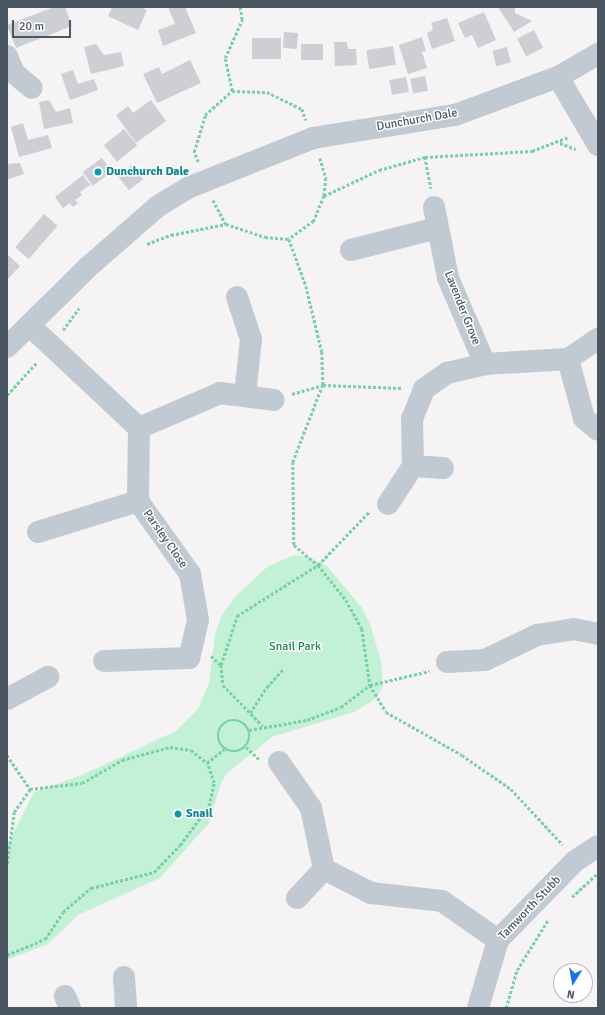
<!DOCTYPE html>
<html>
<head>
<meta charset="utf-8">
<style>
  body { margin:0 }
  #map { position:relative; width:605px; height:1015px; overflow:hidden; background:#f5f3f3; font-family:Signika,sans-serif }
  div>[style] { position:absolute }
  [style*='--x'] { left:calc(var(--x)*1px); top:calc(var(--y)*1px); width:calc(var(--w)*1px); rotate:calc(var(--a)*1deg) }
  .green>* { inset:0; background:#c3f1d5 }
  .building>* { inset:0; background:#cdcfd5; transform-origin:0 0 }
  .path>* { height:2.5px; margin-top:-1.25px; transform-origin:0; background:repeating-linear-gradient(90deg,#7ad0a6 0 3px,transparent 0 5px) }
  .path>.ring { margin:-1.25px; padding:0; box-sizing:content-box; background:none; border:2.5px solid #7ad0a6; border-radius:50% }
  .minor>* { height:22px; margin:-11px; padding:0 11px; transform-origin:11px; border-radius:11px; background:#c1cad2 }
  .dots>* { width:11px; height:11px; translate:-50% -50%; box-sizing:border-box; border:2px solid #fff; border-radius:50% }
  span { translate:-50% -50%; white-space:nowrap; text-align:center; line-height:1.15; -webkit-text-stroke:3px #fff; paint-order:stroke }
  .street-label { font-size:12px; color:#4a5661 }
  .culture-label { font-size:12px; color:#0d838f; font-weight:700 }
  .left { translate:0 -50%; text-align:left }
  .park-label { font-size:12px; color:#17864f }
  .frame { position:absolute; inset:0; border:8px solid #4a5661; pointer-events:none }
  .north { position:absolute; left:553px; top:963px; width:40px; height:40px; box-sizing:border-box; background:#fff; border:1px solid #b7bbc0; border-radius:50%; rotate:191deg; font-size:11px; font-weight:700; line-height:16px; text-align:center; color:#4a5661 }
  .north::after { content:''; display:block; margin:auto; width:14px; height:18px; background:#1a73e8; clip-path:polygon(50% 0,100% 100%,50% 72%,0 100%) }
  .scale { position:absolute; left:12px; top:20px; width:59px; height:18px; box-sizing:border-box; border:2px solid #4a5661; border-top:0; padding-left:5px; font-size:12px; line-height:14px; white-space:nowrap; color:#4a5661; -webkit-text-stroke:3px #fff; paint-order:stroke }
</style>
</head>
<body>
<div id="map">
  <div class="green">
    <div style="clip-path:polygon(294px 555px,309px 557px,327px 566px,362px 608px,370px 624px,381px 661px,383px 687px,375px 699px,354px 712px,272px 737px,227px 773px,221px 783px,209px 823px,160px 878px,78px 915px,48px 944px,7px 960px,7px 846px,34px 792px,82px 775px,176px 731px,198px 709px,209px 683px,215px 634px,222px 615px,235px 597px,267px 567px)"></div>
  </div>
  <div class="building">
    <div style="clip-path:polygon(54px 7px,65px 7px,72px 26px,16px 48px,7px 25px)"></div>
    <div style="clip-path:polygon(112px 7px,140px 7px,147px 10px,138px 30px,108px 16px)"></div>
    <div style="clip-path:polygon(168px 7px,185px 7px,196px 33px,163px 46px,158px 30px,175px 24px)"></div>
    <div style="clip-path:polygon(498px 7px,515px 7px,515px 13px,532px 21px,514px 32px)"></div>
    <div style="clip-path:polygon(484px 12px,496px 40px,478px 48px,472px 35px,465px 38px,458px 23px)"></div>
    <div style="clip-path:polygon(447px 18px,455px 41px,432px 49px,427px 33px,433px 30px,431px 23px)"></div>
    <div style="left:534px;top:30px;width:20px;height:19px;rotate:63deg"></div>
    <div style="left:284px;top:32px;width:14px;height:16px;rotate:4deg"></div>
    <div style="clip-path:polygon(422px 37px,426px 51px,422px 52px,427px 68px,408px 74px,399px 45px)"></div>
    <div style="left:252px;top:38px;width:29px;height:21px"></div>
    <div style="clip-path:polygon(334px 42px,347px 42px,348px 49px,356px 49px,357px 65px,335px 66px)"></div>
    <div style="clip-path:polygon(96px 44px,104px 55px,121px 52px,124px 66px,91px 74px,84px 47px)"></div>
    <div style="left:323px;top:44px;width:16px;height:22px;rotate:90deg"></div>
    <div style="left:393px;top:46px;width:19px;height:27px;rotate:81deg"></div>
    <div style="left:507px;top:47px;width:16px;height:15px;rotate:76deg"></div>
    <div style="clip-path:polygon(190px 60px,201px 83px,157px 103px,143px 74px,159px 67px,162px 74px)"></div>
    <div style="clip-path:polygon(73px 70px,78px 84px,94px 79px,98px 90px,70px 100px,61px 74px)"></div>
    <div style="left:425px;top:76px;width:15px;height:15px;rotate:79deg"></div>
    <div style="left:406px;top:77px;width:15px;height:17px;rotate:79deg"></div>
    <div style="clip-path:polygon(49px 100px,56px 112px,70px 108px,73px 123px,44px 129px,39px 102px)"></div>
    <div style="clip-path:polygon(151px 100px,166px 121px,136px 143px,116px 115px,128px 106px,133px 113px)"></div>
    <div style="clip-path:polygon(23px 123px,28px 140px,48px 135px,52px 148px,19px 157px,11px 127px)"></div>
    <div style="left:124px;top:129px;width:21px;height:26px;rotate:51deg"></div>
    <div style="left:102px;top:158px;width:17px;height:24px;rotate:54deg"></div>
    <div style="clip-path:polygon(20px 163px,24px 174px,7px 180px,7px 164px)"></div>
    <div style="left:132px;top:165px;width:18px;height:18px;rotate:52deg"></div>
    <div style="clip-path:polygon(83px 175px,90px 185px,80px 192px,82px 195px,75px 200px,78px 203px,73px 207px,70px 203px,63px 208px,55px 197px)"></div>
    <div style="left:44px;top:214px;width:18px;height:44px;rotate:41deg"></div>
    <div style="clip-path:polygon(8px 255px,20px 266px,7px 280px,7px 257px)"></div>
  </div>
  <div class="path">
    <div style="--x:232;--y:91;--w:35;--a:2"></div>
    <div style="--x:267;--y:92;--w:39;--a:26"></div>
    <div style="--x:302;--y:109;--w:12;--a:70"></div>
    <div style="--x:560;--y:143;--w:17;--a:21"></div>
    <div style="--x:425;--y:157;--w:32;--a:79"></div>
    <div style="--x:320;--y:158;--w:21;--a:73"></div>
    <div style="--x:326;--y:178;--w:18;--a:96"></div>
    <div style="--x:324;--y:196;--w:27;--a:112"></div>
    <div style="--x:314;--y:221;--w:31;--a:144"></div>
    <div style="--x:289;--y:239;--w:50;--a:70.1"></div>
    <div style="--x:306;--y:286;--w:68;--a:76.4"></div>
    <div style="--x:322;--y:352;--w:33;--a:88"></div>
    <div style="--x:323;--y:385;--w:83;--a:111.3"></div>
    <div style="--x:293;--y:462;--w:83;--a:89.3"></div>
    <div style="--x:294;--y:545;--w:31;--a:40"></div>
    <div style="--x:318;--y:565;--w:45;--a:51.3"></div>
    <div style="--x:346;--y:600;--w:33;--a:61"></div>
    <div style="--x:362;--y:629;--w:57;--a:81.9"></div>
    <div style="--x:370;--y:685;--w:31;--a:59"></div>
    <div style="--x:386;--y:712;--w:87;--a:29.5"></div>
    <div style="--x:462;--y:755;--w:60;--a:34.8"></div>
    <div style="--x:511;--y:789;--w:76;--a:47.1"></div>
    <div style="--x:198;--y:162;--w:11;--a:-112"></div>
    <div style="--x:194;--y:152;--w:39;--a:-73"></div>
    <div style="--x:205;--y:115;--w:36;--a:-42"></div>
    <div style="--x:232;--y:91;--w:34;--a:-102"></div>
    <div style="--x:225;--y:58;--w:42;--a:-65.9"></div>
    <div style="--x:242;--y:20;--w:13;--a:-99"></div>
    <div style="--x:324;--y:196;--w:61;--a:-25.3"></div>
    <div style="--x:379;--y:170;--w:48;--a:-15.8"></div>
    <div style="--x:425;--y:157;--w:107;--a:-3.2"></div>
    <div style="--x:532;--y:151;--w:40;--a:-21"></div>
    <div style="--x:213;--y:200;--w:27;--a:62"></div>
    <div style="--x:226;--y:224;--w:41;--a:18.4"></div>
    <div style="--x:265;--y:237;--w:24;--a:5"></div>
    <div style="--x:147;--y:244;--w:26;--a:-21"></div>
    <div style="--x:171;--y:235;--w:56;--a:-11.3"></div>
    <div style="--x:63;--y:330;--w:27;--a:-54"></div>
    <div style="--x:292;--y:394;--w:32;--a:-16"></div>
    <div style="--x:323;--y:385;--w:79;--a:2.2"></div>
    <div style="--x:7;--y:395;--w:45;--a:-47.7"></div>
    <div style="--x:211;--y:656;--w:13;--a:42"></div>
    <div style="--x:221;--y:665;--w:52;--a:-71.9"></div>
    <div style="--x:237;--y:616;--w:96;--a:-32.2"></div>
    <div style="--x:318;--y:565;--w:75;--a:-46.1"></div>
    <div style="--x:221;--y:665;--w:20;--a:84"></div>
    <div style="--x:223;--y:685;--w:57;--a:45.7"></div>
    <div style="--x:250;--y:713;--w:31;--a:-57"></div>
    <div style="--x:267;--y:687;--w:24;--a:-48"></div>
    <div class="ring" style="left:218px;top:720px;width:29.5px;height:29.5px"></div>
    <div style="--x:249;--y:730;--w:59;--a:-9.8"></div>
    <div style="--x:307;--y:720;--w:36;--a:-21"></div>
    <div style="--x:341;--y:707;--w:36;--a:-37"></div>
    <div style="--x:370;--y:685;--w:61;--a:-13.3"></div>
    <div style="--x:246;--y:747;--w:18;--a:43"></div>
    <div style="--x:7;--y:755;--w:41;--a:55.9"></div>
    <div style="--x:7;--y:864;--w:52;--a:-82.3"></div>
    <div style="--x:14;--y:812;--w:28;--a:-55"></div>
    <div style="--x:30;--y:789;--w:52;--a:-6.6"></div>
    <div style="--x:82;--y:783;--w:46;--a:-29.9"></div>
    <div style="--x:122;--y:760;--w:50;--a:-15.2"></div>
    <div style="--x:170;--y:747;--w:21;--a:8"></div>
    <div style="--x:191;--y:750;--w:21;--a:39"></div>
    <div style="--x:207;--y:763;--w:22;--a:-39"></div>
    <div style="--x:572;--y:897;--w:35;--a:-43"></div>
    <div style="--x:7;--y:955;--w:41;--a:-22.8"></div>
    <div style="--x:45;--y:939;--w:32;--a:-56"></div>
    <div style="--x:63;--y:912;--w:37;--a:-41"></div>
    <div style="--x:91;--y:888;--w:65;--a:-14.3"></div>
    <div style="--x:154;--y:872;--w:37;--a:-46"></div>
    <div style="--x:180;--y:845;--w:49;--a:-53.4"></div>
    <div style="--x:209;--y:806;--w:24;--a:-78"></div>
    <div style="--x:214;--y:783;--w:21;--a:-109"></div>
    <div style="--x:506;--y:1008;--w:40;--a:-74"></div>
    <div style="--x:517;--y:970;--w:59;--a:-58.2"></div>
  </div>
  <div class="minor">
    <div style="--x:7;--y:56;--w:18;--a:68"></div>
    <div style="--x:14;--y:73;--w:23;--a:40"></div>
    <div style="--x:558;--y:77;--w:79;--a:59.5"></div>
    <div style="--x:434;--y:207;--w:72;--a:78.8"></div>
    <div style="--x:448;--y:278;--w:94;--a:66.7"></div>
    <div style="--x:351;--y:250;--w:89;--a:-14.3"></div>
    <div style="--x:237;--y:297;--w:44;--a:71.6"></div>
    <div style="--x:251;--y:339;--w:56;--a:96.1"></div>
    <div style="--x:29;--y:325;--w:151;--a:43.1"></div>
    <div style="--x:139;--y:428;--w:73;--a:90.8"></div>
    <div style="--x:138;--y:501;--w:90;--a:54.5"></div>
    <div style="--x:190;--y:574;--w:47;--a:80.1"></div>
    <div style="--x:198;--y:620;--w:39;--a:103"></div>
    <div style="--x:189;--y:658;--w:85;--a:178"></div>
    <div style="--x:7;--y:347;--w:112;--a:-44.6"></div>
    <div style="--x:87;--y:268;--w:94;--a:-41.1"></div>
    <div style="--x:158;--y:206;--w:37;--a:-31"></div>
    <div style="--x:190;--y:187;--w:132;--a:-21.7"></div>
    <div style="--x:313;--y:138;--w:144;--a:-9.2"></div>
    <div style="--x:455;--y:115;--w:110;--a:-20.3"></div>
    <div style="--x:558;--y:77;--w:46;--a:-29.9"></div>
    <div style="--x:568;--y:359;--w:61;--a:74.8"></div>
    <div style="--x:584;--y:418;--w:18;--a:41"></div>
    <div style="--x:139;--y:428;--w:88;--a:-23.4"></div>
    <div style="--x:220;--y:393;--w:54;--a:7.4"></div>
    <div style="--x:413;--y:466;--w:30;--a:4"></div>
    <div style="--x:388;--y:504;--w:45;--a:-56.7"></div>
    <div style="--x:413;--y:466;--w:47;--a:-91.2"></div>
    <div style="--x:412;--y:419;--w:32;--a:-68"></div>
    <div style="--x:424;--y:389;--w:28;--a:-35"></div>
    <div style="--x:447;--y:373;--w:39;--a:-13"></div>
    <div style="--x:485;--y:364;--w:83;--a:-3.4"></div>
    <div style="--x:568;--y:359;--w:36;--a:-34"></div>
    <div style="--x:38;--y:532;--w:105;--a:-17.2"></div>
    <div style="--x:447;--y:662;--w:38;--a:-3"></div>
    <div style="--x:485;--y:660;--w:58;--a:-25.7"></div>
    <div style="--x:537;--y:635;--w:36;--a:-9"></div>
    <div style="--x:573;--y:629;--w:25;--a:11"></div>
    <div style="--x:7;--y:699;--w:47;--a:-28.2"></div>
    <div style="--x:279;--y:762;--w:56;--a:55.2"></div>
    <div style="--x:311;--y:808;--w:62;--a:78"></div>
    <div style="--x:324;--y:869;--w:53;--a:27.1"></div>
    <div style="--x:371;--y:893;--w:71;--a:6.4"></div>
    <div style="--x:442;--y:901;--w:68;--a:34.9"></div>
    <div style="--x:297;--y:898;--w:40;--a:-47"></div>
    <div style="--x:124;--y:977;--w:31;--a:86"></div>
    <div style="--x:65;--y:996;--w:13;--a:67"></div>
    <div style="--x:478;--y:1008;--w:71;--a:-73.6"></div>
    <div style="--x:498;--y:940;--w:110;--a:-45.7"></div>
    <div style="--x:575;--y:861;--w:27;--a:-33"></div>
  </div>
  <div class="dots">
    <div style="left:98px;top:172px;background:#0f9aa8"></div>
    <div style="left:178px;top:814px;background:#0f9aa8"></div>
  </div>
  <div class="street-label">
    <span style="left:417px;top:120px;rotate:-10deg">Dunchurch Dale</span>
    <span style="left:462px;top:308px;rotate:68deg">Lavender Grove</span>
    <span style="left:165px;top:539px;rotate:55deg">Parsley Close</span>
    <span style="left:530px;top:908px;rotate:-46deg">Tamworth Stubb</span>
  </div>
  <div class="culture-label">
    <span class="left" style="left:106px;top:172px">Dunchurch Dale</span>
    <span class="left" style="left:186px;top:814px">Snail</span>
  </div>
  <div class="park-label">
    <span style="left:295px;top:647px">Snail Park</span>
  </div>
  <div class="frame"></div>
  <div class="north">N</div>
  <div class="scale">20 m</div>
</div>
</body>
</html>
